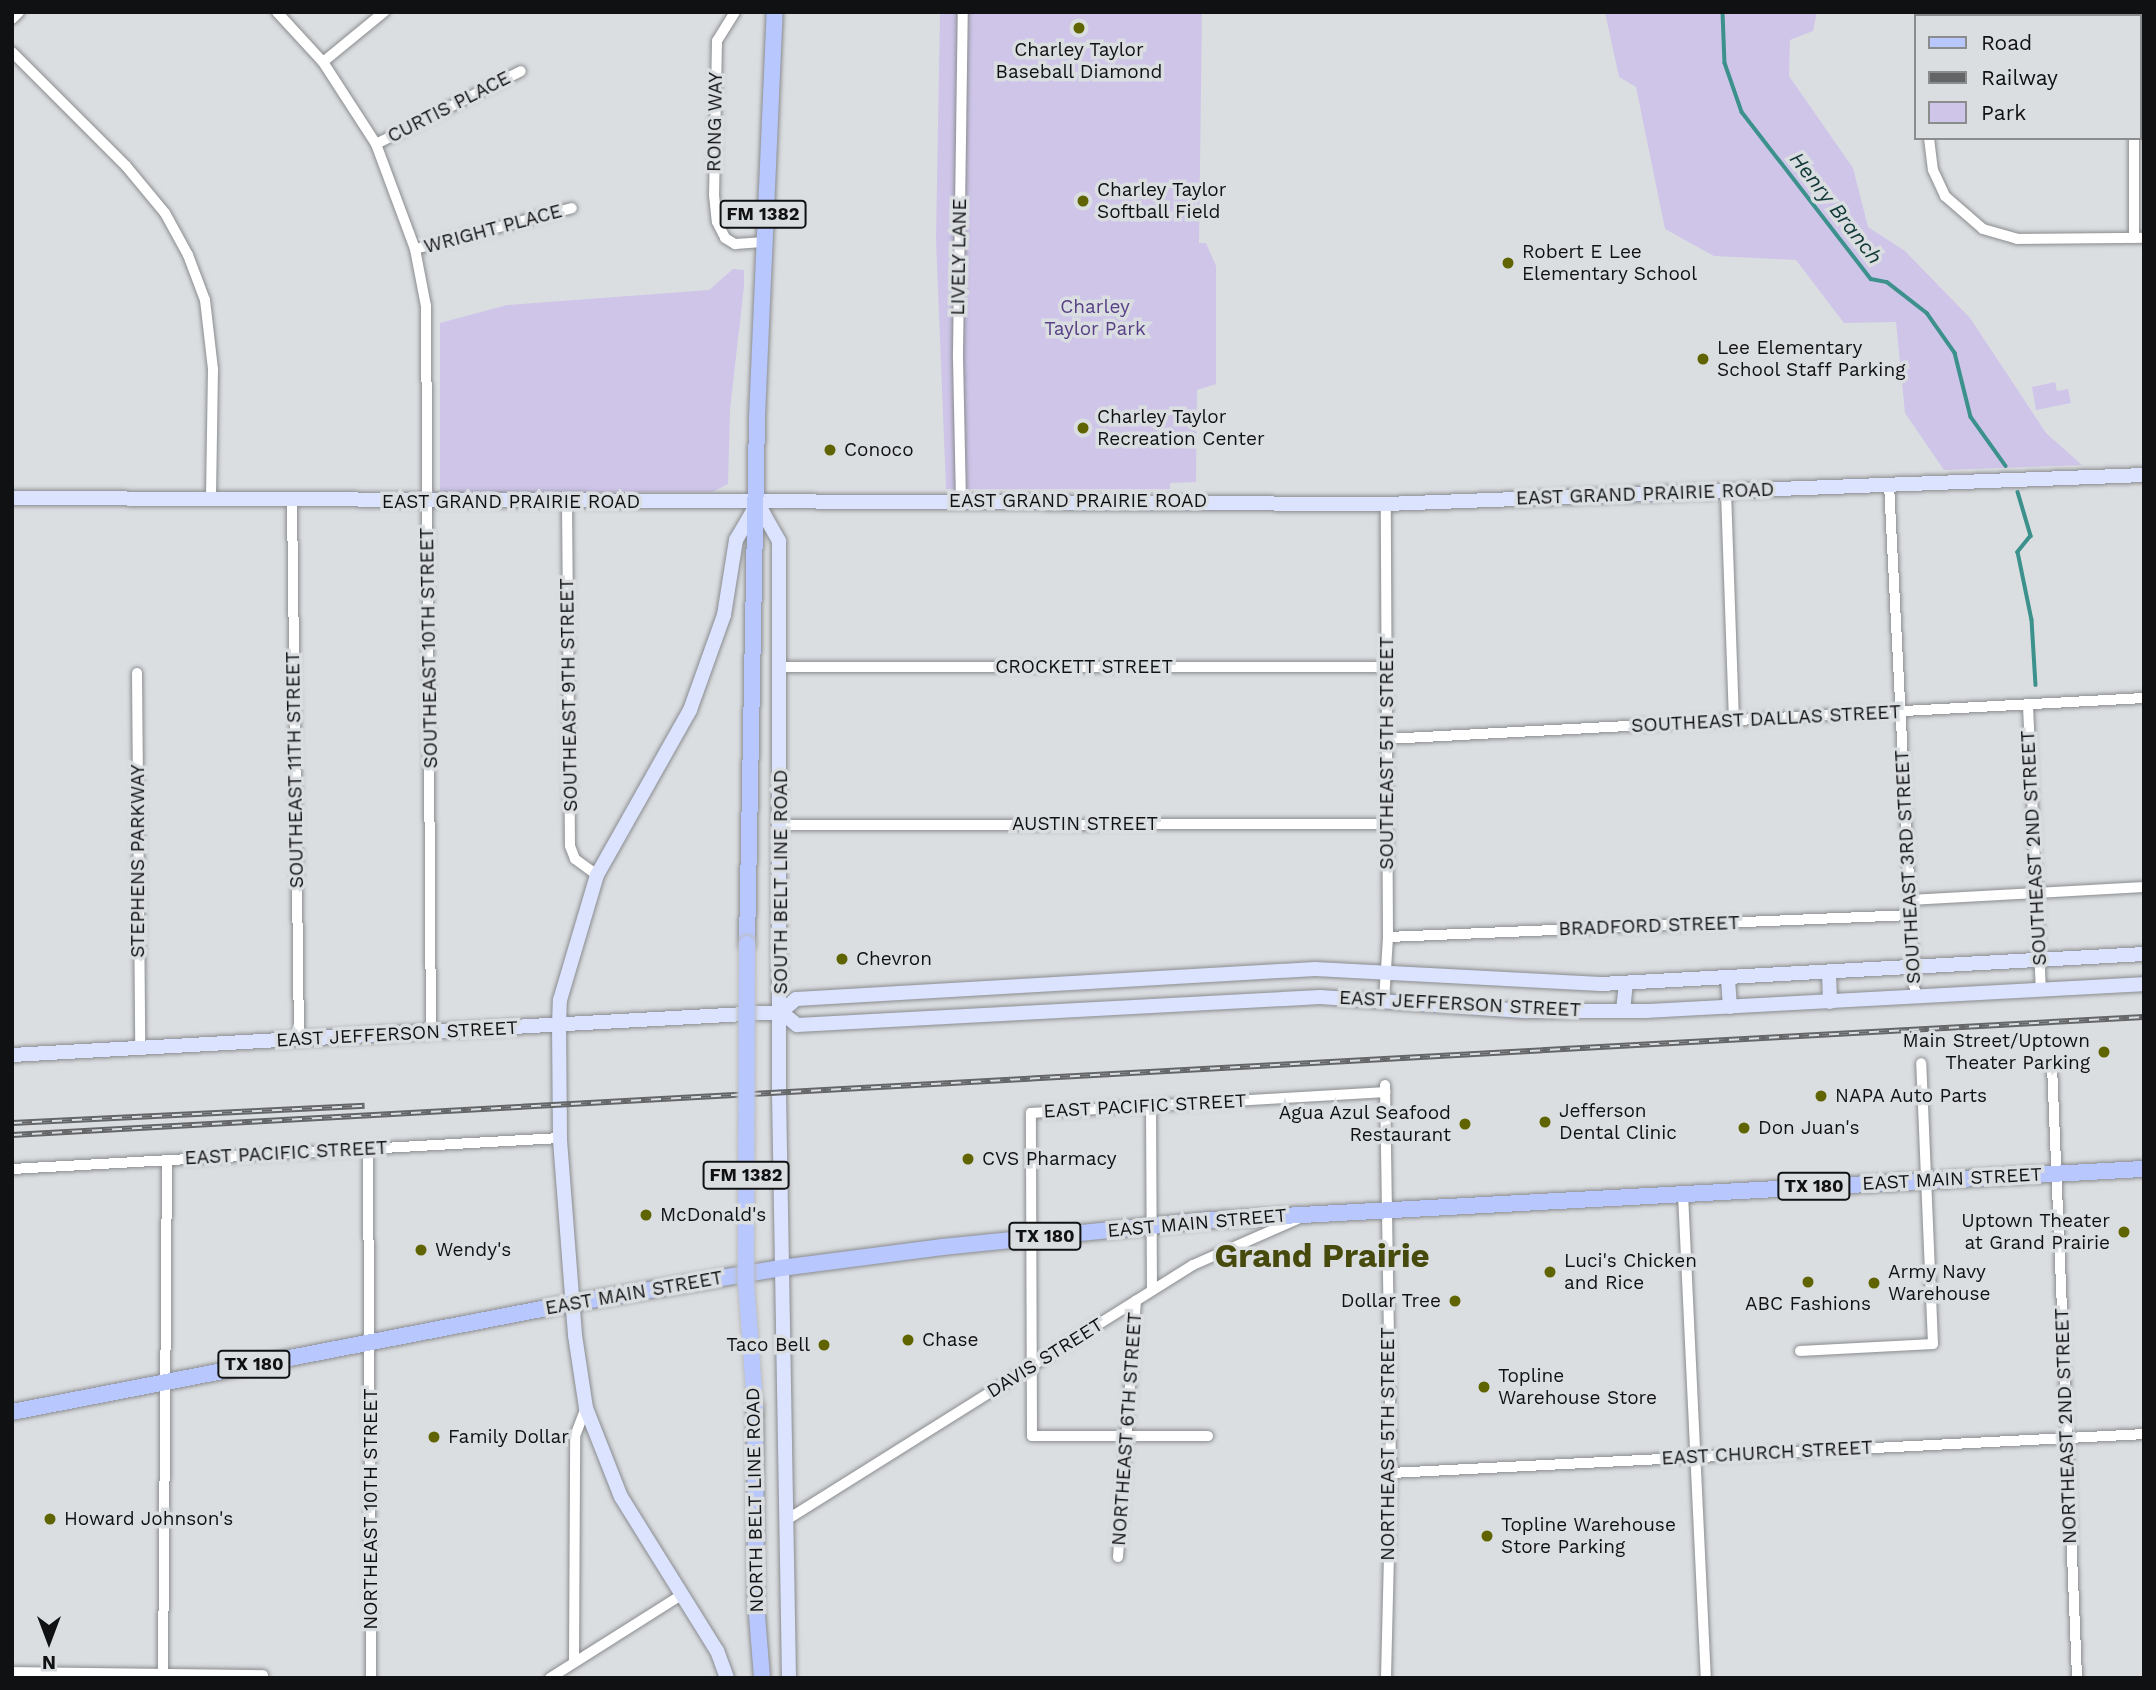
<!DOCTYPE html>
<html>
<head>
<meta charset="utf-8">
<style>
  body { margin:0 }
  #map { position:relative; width:2156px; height:1690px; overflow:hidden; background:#dbdee1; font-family:"Work Sans",sans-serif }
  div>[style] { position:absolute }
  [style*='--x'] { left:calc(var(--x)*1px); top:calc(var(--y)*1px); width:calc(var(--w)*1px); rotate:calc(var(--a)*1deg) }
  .green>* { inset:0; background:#cec5e9 }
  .stream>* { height:3.5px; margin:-1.75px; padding:0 1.75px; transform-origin:1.75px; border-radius:1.75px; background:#3c918d }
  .roads { filter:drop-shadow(0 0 2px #8a8c8f) drop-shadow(0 0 2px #8a8c8f) }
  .street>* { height:10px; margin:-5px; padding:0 5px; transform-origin:5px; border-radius:5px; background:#fff }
  .secondary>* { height:14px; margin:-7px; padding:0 7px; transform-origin:7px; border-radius:7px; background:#dbe3fe }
  .primary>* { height:16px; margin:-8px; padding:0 8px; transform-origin:8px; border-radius:8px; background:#b8c7fd }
  .rail>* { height:6px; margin-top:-3px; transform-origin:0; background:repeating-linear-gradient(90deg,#dbdee1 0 10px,#636567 0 20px); box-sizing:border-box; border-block:2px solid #636567 }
  .bridges { filter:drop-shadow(0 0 2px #bcbcbd) drop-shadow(0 0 2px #bcbcbd) }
  .primary-bridge>* { height:16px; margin:-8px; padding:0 8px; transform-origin:8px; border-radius:8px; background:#b8c7fd }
  .dots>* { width:19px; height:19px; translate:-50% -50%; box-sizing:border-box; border:4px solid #dbdee1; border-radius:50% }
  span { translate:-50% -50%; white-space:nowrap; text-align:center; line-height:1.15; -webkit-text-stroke:7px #dbdee1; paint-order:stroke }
  .shield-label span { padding:2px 5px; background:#dbdee1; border:2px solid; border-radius:5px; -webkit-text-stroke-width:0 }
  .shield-label { font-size:18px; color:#101112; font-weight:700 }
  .poi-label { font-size:19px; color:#101112 }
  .left { translate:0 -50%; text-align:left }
  .right { translate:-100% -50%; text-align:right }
  .street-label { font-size:19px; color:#101112 }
  .park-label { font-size:19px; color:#584186 }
  .water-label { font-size:21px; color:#113938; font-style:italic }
  .town-label { font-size:33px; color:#474a0d; font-weight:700 }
  .frame { position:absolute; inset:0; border:14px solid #101112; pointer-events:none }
  .legend { position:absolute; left:1914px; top:14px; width:228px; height:126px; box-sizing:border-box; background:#dbdee1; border:2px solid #8a8c8e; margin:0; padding:9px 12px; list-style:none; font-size:21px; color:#101112 }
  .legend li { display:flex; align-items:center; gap:14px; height:35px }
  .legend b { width:35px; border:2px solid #8a8c8e }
  .north { position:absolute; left:14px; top:1606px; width:70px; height:70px; -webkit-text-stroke:5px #dbdee1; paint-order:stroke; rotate:180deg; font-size:19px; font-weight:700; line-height:28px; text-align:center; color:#101112 }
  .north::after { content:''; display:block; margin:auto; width:24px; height:32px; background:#101112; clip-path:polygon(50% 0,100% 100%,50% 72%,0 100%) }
</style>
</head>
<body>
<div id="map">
  <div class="green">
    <div style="clip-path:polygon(940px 12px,1202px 12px,1199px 243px,1206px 243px,1216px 266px,1216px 384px,1197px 390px,1196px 482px,1170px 483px,1170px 489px,946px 489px,936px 239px)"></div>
    <div style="clip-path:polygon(1605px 12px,1817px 12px,1813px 31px,1790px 40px,1789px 76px,1853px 168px,1868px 227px,1905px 251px,1970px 318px,2046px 433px,2082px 465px,1944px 470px,1905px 413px,1896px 322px,1844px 323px,1796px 260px,1714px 256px,1665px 229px,1636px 87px,1619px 77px)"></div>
    <div style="clip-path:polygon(733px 269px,744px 270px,744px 286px,730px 410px,728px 484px,712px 492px,440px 492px,440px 323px,507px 305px,709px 290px)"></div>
    <div style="clip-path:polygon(2055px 382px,2057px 391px,2068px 389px,2071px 403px,2036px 410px,2032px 387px)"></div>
  </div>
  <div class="stream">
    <div style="--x:1723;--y:12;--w:51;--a:87.8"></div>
    <div style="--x:1725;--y:63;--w:52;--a:70.9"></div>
    <div style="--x:1742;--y:112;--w:211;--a:52.3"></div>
    <div style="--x:1871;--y:279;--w:16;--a:11"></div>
    <div style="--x:1887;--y:282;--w:51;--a:37.8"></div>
    <div style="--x:1927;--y:313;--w:49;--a:55"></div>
    <div style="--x:1955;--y:353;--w:66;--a:76"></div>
    <div style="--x:1971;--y:417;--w:60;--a:54.5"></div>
    <div style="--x:2018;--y:492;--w:46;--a:73.5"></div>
    <div style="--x:2031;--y:536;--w:21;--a:129"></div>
    <div style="--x:2018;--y:552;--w:69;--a:78.4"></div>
    <div style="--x:2032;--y:620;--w:65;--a:86.5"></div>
  </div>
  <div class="roads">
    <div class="street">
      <div style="--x:277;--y:12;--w:68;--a:47.4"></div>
      <div style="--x:323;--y:62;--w:98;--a:57.1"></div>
      <div style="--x:376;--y:144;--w:112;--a:69.6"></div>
      <div style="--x:415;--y:249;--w:58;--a:79.1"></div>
      <div style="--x:426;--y:306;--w:726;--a:89.61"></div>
      <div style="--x:735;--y:12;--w:34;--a:122"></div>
      <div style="--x:717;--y:41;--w:154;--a:91.1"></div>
      <div style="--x:714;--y:195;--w:27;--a:84"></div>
      <div style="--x:717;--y:222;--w:18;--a:63"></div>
      <div style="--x:725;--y:238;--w:12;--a:31"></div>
      <div style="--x:735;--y:244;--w:27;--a:-4"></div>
      <div style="--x:1930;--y:16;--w:4;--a:-90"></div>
      <div style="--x:2134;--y:16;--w:4;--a:-90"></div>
      <div style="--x:12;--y:19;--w:10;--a:-45"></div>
      <div style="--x:12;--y:52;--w:161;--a:45"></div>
      <div style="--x:126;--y:166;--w:61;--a:50.3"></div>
      <div style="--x:165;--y:213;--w:48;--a:61.3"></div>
      <div style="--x:188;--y:255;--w:48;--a:69.3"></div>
      <div style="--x:205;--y:300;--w:69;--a:83.4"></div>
      <div style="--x:213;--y:369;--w:131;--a:90.9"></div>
      <div style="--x:323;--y:62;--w:79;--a:-39.3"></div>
      <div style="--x:1929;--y:138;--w:32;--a:83"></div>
      <div style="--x:1933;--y:170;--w:29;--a:65"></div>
      <div style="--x:1945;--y:196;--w:50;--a:41"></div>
      <div style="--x:1983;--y:229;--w:35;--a:16"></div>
      <div style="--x:2017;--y:239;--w:127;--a:-0.5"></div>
      <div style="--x:376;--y:144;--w:162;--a:-26.7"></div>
      <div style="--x:2134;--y:238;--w:100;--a:-90"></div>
      <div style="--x:415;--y:249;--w:162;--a:-14.6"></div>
      <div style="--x:1889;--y:484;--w:515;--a:87.1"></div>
      <div style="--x:1726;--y:492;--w:228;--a:88"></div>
      <div style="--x:292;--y:501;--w:538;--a:89.25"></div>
      <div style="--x:961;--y:501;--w:148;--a:-91.2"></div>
      <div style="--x:958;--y:353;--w:341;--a:-89.2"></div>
      <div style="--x:567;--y:503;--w:343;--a:89.5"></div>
      <div style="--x:570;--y:846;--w:14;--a:69"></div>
      <div style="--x:575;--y:859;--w:27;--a:36"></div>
      <div style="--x:781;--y:667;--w:606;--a:0"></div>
      <div style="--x:137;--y:673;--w:375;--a:89.5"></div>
      <div style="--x:2028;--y:706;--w:284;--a:87.4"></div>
      <div style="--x:1387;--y:739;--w:758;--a:-3.1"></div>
      <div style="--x:782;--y:825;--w:606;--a:-0.09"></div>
      <div style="--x:1910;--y:900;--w:234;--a:-3.2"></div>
      <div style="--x:1388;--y:937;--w:523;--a:-2.41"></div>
      <div style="--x:1384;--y:1001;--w:64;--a:-86.4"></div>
      <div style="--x:1388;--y:937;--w:433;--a:-90.3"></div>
      <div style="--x:2052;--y:1065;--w:614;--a:87.66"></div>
      <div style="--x:1385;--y:1085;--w:388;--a:89.1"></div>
      <div style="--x:1391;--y:1473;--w:205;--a:91.4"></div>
      <div style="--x:1151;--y:1106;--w:184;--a:89.7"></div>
      <div style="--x:368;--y:1149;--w:529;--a:89.68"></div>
      <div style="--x:12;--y:1169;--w:549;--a:-3.24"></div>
      <div style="--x:1683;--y:1194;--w:485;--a:87.3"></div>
      <div style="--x:1800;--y:1351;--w:133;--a:-3"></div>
      <div style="--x:1933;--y:1344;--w:281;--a:-92.4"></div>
      <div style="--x:1208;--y:1436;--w:176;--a:180"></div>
      <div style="--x:1032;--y:1436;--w:323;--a:-90.2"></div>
      <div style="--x:1031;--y:1113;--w:355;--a:-3.4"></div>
      <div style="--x:1391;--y:1473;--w:754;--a:-2.96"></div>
      <div style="--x:788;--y:1519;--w:478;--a:-32.1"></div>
      <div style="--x:1193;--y:1265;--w:115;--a:-23.7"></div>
      <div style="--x:1118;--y:1557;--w:257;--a:-86"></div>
      <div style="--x:574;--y:1662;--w:226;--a:-89.7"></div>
      <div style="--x:575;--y:1436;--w:30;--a:-69"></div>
      <div style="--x:12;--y:1672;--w:251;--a:0.7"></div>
      <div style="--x:163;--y:1678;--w:518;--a:-89.56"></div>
      <div style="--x:550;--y:1678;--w:157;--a:-32.3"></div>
    </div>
    <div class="secondary">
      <div style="--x:12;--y:498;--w:1374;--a:0.25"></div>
      <div style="--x:1386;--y:504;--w:759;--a:-2.19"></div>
      <div style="--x:757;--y:502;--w:45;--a:60.6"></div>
      <div style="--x:779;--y:541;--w:552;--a:90"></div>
      <div style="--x:779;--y:1093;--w:585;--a:89.02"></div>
      <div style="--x:1829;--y:973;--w:29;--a:88"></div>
      <div style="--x:1728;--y:979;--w:28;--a:86"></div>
      <div style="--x:1623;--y:1011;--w:28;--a:-84"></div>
      <div style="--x:781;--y:1012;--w:21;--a:39"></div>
      <div style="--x:797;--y:1025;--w:524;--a:-3.06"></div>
      <div style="--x:1320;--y:997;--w:208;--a:3.9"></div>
      <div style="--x:1528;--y:1011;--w:119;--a:0"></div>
      <div style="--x:1647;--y:1011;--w:498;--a:-3.1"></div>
      <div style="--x:12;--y:1055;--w:770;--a:-3.2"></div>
      <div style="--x:781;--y:1012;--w:20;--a:-41"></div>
      <div style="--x:796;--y:999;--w:520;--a:-3.31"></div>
      <div style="--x:1315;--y:969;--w:286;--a:3"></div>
      <div style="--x:1601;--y:984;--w:544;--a:-3.16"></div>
      <div style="--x:727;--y:1678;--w:29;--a:-110"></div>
      <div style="--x:717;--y:1651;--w:181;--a:-121.9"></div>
      <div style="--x:621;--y:1497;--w:96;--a:-111.5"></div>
      <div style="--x:586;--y:1408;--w:74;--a:-98.6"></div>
      <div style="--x:575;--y:1335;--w:198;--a:-94.4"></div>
      <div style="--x:560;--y:1138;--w:113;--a:-90.5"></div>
      <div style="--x:559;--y:1025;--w:25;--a:-88"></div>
      <div style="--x:560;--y:1000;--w:130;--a:-73.5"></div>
      <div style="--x:597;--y:875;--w:189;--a:-60.6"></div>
      <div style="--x:690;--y:710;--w:101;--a:-70.3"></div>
      <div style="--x:724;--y:615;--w:76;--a:-80.9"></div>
      <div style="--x:736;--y:540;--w:42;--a:-59.7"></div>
    </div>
    <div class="primary">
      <div style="--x:747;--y:944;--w:527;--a:-88.91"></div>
      <div style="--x:757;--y:417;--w:405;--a:-87.5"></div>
      <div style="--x:755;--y:1406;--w:197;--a:89.7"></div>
      <div style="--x:756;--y:1603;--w:75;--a:85.4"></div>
      <div style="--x:12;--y:1412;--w:571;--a:-11.01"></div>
      <div style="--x:572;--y:1303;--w:212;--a:-9.5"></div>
      <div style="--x:781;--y:1268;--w:163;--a:-7.4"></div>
      <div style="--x:943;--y:1247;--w:268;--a:-5.8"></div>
      <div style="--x:1210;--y:1220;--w:935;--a:-3.13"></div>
    </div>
  </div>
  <div class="rail">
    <div style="--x:12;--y:1123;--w:353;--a:-2.8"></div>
    <div style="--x:12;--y:1135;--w:2135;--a:-3.17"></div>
  </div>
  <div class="bridges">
    <div class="primary-bridge">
      <div style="--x:747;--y:944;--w:338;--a:90.2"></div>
      <div style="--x:746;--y:1282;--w:124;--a:85.8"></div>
    </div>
  </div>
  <div class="dots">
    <div style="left:1079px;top:28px;background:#5f6400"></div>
    <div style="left:1083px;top:201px;background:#5f6400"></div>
    <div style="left:1508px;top:263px;background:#5f6400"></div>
    <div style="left:1703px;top:359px;background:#5f6400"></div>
    <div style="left:1083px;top:428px;background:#5f6400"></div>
    <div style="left:830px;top:450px;background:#5f6400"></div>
    <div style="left:842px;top:959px;background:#5f6400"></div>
    <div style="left:2104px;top:1052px;background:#5f6400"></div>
    <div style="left:1821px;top:1096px;background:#5f6400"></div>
    <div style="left:1545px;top:1122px;background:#5f6400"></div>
    <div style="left:1465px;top:1124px;background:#5f6400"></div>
    <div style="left:1744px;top:1128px;background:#5f6400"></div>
    <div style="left:968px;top:1159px;background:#5f6400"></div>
    <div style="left:646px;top:1215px;background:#5f6400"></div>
    <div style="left:2124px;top:1232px;background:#5f6400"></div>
    <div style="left:421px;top:1250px;background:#5f6400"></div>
    <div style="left:1550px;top:1272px;background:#5f6400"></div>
    <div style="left:1808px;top:1282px;background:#5f6400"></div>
    <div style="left:1874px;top:1283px;background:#5f6400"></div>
    <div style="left:1455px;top:1301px;background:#5f6400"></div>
    <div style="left:908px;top:1340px;background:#5f6400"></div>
    <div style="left:824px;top:1345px;background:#5f6400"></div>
    <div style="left:1484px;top:1387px;background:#5f6400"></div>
    <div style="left:434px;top:1437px;background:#5f6400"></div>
    <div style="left:50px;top:1519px;background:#5f6400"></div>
    <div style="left:1487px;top:1536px;background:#5f6400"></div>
  </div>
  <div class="shield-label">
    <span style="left:763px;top:214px">FM 1382</span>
    <span style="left:746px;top:1175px">FM 1382</span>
    <span style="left:1814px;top:1186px">TX 180</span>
    <span style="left:1045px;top:1236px">TX 180</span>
    <span style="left:254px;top:1364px">TX 180</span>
  </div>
  <div class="poi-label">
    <span style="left:1079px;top:61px">Charley Taylor<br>Baseball Diamond</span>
    <span class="left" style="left:1097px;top:201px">Charley Taylor<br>Softball Field</span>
    <span class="left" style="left:1522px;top:263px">Robert E Lee<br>Elementary School</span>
    <span class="left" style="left:1717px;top:359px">Lee Elementary<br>School Staff Parking</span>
    <span class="left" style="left:1097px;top:428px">Charley Taylor<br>Recreation Center</span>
    <span class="left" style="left:844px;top:450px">Conoco</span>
    <span class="left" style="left:856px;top:959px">Chevron</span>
    <span class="right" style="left:2090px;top:1052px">Main Street/Uptown<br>Theater Parking</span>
    <span class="left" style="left:1835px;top:1096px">NAPA Auto Parts</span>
    <span class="left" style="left:1559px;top:1122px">Jefferson<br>Dental Clinic</span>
    <span class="right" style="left:1451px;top:1124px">Agua Azul Seafood<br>Restaurant</span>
    <span class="left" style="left:1758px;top:1128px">Don Juan's</span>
    <span class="left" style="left:982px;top:1159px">CVS Pharmacy</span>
    <span class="left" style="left:660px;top:1215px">McDonald's</span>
    <span class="right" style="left:2110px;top:1232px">Uptown Theater<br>at Grand Prairie</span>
    <span class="left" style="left:435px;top:1250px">Wendy's</span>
    <span class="left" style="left:1564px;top:1272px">Luci's Chicken<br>and Rice</span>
    <span class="left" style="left:1888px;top:1283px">Army Navy<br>Warehouse</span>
    <span class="right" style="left:1441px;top:1301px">Dollar Tree</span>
    <span style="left:1808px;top:1304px">ABC Fashions</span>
    <span class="left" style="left:922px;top:1340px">Chase</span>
    <span class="right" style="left:810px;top:1345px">Taco Bell</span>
    <span class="left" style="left:1498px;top:1387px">Topline<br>Warehouse Store</span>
    <span class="left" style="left:448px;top:1437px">Family Dollar</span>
    <span class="left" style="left:64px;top:1519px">Howard Johnson's</span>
    <span class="left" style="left:1501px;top:1536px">Topline Warehouse<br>Store Parking</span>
  </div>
  <div class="street-label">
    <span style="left:449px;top:107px;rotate:-27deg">CURTIS PLACE</span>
    <span style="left:715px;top:122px;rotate:-89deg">RONG WAY</span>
    <span style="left:493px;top:229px;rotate:-15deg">WRIGHT PLACE</span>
    <span style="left:959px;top:257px;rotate:-89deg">LIVELY LANE</span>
    <span style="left:1645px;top:494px;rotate:-2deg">EAST GRAND PRAIRIE ROAD</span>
    <span style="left:1078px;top:501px">EAST GRAND PRAIRIE ROAD</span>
    <span style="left:511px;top:502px">EAST GRAND PRAIRIE ROAD</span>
    <span style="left:429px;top:648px;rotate:-91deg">SOUTHEAST 10TH STREET</span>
    <span style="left:1084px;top:667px">CROCKETT STREET</span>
    <span style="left:569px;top:695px;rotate:-91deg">SOUTHEAST 9TH STREET</span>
    <span style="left:1766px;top:719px;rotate:-3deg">SOUTHEAST DALLAS STREET</span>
    <span style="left:1387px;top:753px;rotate:-90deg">SOUTHEAST 5TH STREET</span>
    <span style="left:295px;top:770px;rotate:-91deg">SOUTHEAST 11TH STREET</span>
    <span style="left:1085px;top:824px">AUSTIN STREET</span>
    <span style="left:2034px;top:848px;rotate:-93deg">SOUTHEAST 2ND STREET</span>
    <span style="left:138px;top:861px;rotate:-90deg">STEPHENS PARKWAY</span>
    <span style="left:1908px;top:867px;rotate:-93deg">SOUTHEAST 3RD STREET</span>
    <span style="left:781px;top:882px;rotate:-90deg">SOUTH BELT LINE ROAD</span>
    <span style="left:1649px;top:926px;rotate:-2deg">BRADFORD STREET</span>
    <span style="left:1460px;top:1004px;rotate:3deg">EAST JEFFERSON STREET</span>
    <span style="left:397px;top:1034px;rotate:-3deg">EAST JEFFERSON STREET</span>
    <span style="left:1145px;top:1106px;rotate:-3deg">EAST PACIFIC STREET</span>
    <span style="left:286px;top:1153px;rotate:-3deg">EAST PACIFIC STREET</span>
    <span style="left:1952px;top:1179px;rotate:-3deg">EAST MAIN STREET</span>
    <span style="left:1197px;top:1223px;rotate:-5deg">EAST MAIN STREET</span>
    <span style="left:634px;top:1293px;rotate:-10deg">EAST MAIN STREET</span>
    <span style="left:1045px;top:1358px;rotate:-32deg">DAVIS STREET</span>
    <span style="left:2066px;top:1426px;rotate:-92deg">NORTHEAST 2ND STREET</span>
    <span style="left:1127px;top:1429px;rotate:-86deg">NORTHEAST 6TH STREET</span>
    <span style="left:1388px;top:1444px;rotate:-90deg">NORTHEAST 5TH STREET</span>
    <span style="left:1767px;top:1453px;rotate:-3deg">EAST CHURCH STREET</span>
    <span style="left:755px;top:1500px;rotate:-91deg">NORTH BELT LINE ROAD</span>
    <span style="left:371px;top:1509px;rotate:-90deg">NORTHEAST 10TH STREET</span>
  </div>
  <div class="park-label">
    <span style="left:1095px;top:318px">Charley<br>Taylor Park</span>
  </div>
  <div class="water-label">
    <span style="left:1836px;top:208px;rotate:52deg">Henry Branch</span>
  </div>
  <div class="town-label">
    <span style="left:1322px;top:1256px">Grand Prairie</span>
  </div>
  <div class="frame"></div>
  <ul class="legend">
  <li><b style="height:9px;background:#b8c7fd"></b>Road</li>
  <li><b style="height:9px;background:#636567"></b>Railway</li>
  <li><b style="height:19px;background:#cec5e9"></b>Park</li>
  </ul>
  <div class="north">N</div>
</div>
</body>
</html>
